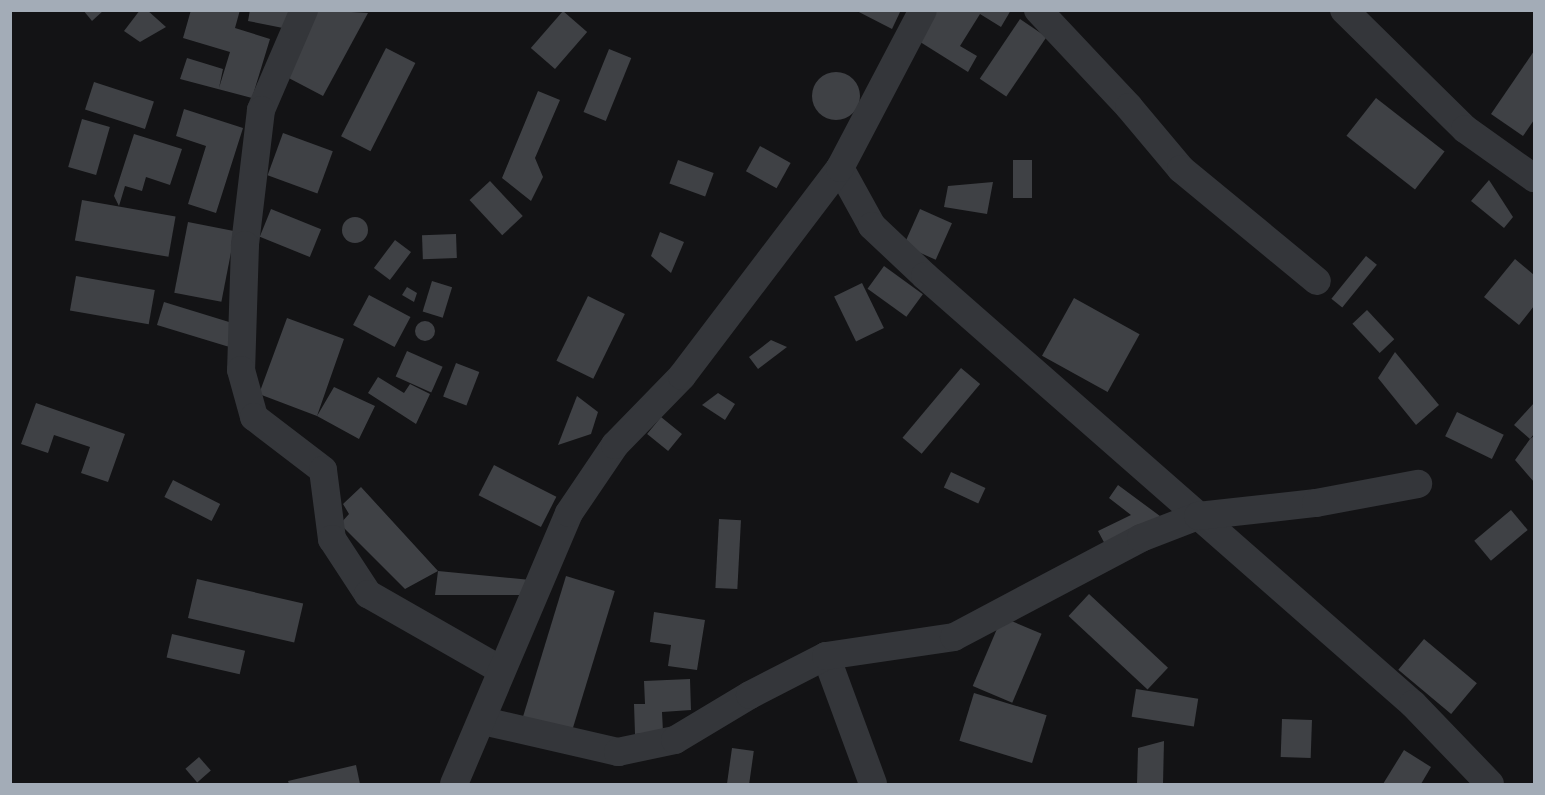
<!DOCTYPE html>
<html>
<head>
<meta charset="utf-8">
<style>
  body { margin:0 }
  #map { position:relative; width:1545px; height:795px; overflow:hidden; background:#131315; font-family:"IBM Plex Sans",sans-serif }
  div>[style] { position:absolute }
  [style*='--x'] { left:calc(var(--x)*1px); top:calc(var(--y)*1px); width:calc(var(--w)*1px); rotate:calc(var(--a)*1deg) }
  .building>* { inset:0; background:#3f4145; transform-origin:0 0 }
  .round { border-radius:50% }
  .minor>* { height:28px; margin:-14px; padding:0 14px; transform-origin:14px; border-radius:14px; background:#34363a }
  span { translate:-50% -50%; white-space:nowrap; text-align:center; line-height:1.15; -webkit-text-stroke:6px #0e0e10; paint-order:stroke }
  .frame { position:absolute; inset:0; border:12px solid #a3acb7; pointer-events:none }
</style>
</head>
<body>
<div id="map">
  <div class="building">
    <div style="clip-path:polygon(83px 10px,104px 10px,92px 21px)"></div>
    <div style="clip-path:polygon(140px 10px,147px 10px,166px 27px,140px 42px,124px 31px)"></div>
    <div style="clip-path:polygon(191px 10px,240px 10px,235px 28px,270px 39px,252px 98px,180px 79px,187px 58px,223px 69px,219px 88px,230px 52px,183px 38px)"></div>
    <div style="clip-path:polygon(250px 10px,292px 10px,283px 28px,248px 21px)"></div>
    <div style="clip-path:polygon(318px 10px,368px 13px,323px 96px,283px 75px)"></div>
    <div style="clip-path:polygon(855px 10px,901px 10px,892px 29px)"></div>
    <div style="clip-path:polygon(935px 10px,1011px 10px,1001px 27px,980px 14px,960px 46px,977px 56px,968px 72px,917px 40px)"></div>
    <div style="left:563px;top:11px;width:32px;height:49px;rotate:41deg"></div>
    <div style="left:1020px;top:19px;width:32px;height:72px;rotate:34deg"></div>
    <div style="left:386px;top:48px;width:33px;height:99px;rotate:27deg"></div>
    <div style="left:609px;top:49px;width:24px;height:68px;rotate:22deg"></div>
    <div style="clip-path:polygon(1534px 51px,1534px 120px,1523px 136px,1491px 114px)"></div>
    <div class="round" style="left:812px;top:72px;width:48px;height:48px"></div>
    <div style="left:94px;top:82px;width:63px;height:29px;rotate:18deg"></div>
    <div style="clip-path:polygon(538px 91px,560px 100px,535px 158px,543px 177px,531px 201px,502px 178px)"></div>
    <div style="left:1376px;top:98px;width:87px;height:48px;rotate:38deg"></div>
    <div style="clip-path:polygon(184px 109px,243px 128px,216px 213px,188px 204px,206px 146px,176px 136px)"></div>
    <div style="left:82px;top:119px;width:29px;height:50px;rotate:16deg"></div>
    <div style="left:283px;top:133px;width:53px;height:45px;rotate:20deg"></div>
    <div style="clip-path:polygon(134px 134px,182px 149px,170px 185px,146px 177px,142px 191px,125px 186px,119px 206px,114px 196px)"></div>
    <div style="left:760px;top:146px;width:35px;height:29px;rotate:29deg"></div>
    <div style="left:678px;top:160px;width:38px;height:25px;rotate:20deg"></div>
    <div style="left:1032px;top:160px;width:38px;height:19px;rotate:90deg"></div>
    <div style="clip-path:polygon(1489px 180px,1513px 217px,1504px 228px,1471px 201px)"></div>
    <div style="left:490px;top:181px;width:48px;height:28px;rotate:47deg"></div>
    <div style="clip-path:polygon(993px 182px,987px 214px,944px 207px,948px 186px)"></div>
    <div style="left:82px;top:200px;width:95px;height:41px;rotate:10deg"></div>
    <div style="left:271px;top:209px;width:54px;height:30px;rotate:22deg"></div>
    <div style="left:920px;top:209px;width:35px;height:40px;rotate:24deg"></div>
    <div class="round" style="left:342px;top:217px;width:26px;height:26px"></div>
    <div style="left:188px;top:222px;width:48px;height:72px;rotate:11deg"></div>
    <div style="clip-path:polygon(660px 232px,684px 242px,671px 273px,651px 256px)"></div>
    <div style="left:456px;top:234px;width:24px;height:34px;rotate:88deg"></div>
    <div style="left:395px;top:240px;width:20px;height:35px;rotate:37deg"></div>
    <div style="left:1366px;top:256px;width:14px;height:55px;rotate:39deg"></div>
    <div style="clip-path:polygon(1515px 259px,1534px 275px,1534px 306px,1519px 325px,1484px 297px)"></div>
    <div style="left:884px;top:266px;width:48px;height:28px;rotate:36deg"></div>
    <div style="left:76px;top:276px;width:80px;height:35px;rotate:10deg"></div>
    <div style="left:432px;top:281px;width:21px;height:32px;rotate:17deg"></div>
    <div style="left:862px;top:283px;width:50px;height:31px;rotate:64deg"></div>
    <div style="clip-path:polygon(407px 287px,417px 293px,414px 302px,402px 295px)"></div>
    <div style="left:369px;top:295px;width:47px;height:34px;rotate:28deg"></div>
    <div style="left:588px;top:296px;width:41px;height:72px;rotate:26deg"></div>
    <div style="left:1074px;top:298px;width:75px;height:66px;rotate:29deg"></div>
    <div style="left:164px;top:302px;width:74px;height:24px;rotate:17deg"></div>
    <div style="left:1367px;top:310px;width:40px;height:20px;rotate:47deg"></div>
    <div style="clip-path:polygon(287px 318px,344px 339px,317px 416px,334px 387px,375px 406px,359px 439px,317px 416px,259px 394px)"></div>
    <div class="round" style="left:415px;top:321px;width:20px;height:20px"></div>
    <div style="clip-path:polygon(771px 340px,787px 347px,758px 369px,749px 357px)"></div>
    <div style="left:407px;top:351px;width:39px;height:28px;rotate:24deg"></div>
    <div style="clip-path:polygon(1395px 352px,1439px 405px,1416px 425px,1378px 378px)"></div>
    <div style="left:456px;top:363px;width:25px;height:36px;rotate:21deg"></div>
    <div style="left:961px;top:368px;width:25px;height:91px;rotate:40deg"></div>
    <div style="clip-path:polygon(378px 377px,404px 393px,410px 384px,430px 394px,416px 424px,368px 393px)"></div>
    <div style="clip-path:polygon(718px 393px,735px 404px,725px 420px,702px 405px)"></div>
    <div style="clip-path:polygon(577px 396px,598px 412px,591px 434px,558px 445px)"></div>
    <div style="clip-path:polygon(36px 403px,125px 434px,108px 482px,81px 473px,90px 447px,54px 435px,48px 453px,21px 444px)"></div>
    <div style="clip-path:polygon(1534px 403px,1534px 434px,1530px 439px,1534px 436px,1534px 482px,1515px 460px,1530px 439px,1514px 425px)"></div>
    <div style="left:1457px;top:412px;width:52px;height:27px;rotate:26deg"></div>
    <div style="left:661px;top:417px;width:27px;height:22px;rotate:39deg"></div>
    <div style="left:494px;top:465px;width:70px;height:34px;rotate:27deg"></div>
    <div style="left:951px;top:472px;width:38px;height:17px;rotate:25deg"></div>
    <div style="left:173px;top:480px;width:53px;height:19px;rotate:27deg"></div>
    <div style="clip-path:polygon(1118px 485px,1164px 519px,1107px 548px,1098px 531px,1131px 515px,1109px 498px)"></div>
    <div style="clip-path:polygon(361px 487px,438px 571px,405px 589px,340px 524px,349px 514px,343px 504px)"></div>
    <div style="left:1511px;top:510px;width:26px;height:48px;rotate:50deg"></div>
    <div style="left:719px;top:519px;width:22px;height:69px;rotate:3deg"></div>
    <div style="clip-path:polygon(438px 571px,531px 580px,523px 595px,435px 595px)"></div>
    <div style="left:566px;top:576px;width:51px;height:155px;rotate:17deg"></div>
    <div style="left:197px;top:579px;width:109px;height:40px;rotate:13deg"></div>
    <div style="left:1089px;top:594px;width:108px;height:30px;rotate:43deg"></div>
    <div style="clip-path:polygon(654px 612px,705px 620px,697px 670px,668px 666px,671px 645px,650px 642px)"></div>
    <div style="left:1002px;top:617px;width:43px;height:75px;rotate:23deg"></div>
    <div style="left:172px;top:634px;width:75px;height:24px;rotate:13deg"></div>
    <div style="left:1424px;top:639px;width:69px;height:40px;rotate:40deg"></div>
    <div style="clip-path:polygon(690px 679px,691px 710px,662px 712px,663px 732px,635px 734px,634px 704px,645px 704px,644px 681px)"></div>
    <div style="left:1136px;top:689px;width:63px;height:28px;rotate:9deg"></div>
    <div style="left:974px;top:693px;width:76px;height:50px;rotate:17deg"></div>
    <div style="left:1282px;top:719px;width:30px;height:38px;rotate:2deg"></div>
    <div style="clip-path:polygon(1164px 741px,1163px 784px,1137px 784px,1138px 748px)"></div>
    <div style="left:732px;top:748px;width:22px;height:36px;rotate:8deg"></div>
    <div style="clip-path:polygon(1404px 750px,1431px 767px,1421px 784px,1383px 784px)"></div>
    <div style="left:199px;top:757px;width:18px;height:18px;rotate:49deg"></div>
    <div style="clip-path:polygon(356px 765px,360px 784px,289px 784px,288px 781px)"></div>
  </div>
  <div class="minor">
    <div style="--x:304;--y:10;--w:109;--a:113.3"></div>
    <div style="--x:261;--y:110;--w:136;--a:96.8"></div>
    <div style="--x:245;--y:245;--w:125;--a:91.8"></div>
    <div style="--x:241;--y:370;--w:49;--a:74.5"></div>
    <div style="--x:254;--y:417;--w:87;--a:37.5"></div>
    <div style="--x:323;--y:470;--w:70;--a:82.6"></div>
    <div style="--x:332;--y:539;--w:66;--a:56.8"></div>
    <div style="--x:368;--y:594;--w:153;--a:29.7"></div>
    <div style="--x:1038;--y:10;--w:133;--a:46.8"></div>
    <div style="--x:1129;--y:107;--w:81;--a:50"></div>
    <div style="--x:1181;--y:169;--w:176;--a:39.5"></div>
    <div style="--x:1344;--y:10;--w:170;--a:44.5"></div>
    <div style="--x:1465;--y:129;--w:85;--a:35.4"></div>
    <div style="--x:840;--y:168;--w:66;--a:61.1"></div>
    <div style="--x:872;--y:226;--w:73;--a:43.3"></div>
    <div style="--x:925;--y:276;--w:649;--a:41.25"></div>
    <div style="--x:1413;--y:704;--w:111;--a:46.1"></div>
    <div style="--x:826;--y:656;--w:136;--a:69.8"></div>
    <div style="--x:483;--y:721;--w:139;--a:12.9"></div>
    <div style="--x:618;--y:752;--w:58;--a:-11.9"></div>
    <div style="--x:675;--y:740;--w:87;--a:-31"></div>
    <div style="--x:750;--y:695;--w:85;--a:-27.2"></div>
    <div style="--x:826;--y:656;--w:129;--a:-8.4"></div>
    <div style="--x:954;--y:637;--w:212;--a:-27.9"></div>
    <div style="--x:1141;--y:538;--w:61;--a:-21.1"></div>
    <div style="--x:1198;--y:516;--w:119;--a:-6.3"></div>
    <div style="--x:1316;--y:503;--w:104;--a:-10.6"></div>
    <div style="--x:454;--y:784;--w:294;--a:-67"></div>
    <div style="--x:569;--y:513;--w:82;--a:-55.9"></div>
    <div style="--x:615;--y:445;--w:96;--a:-45.8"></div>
    <div style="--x:682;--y:376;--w:261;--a:-52.8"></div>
    <div style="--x:840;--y:168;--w:178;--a:-62.3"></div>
  </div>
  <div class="frame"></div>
</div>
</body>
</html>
